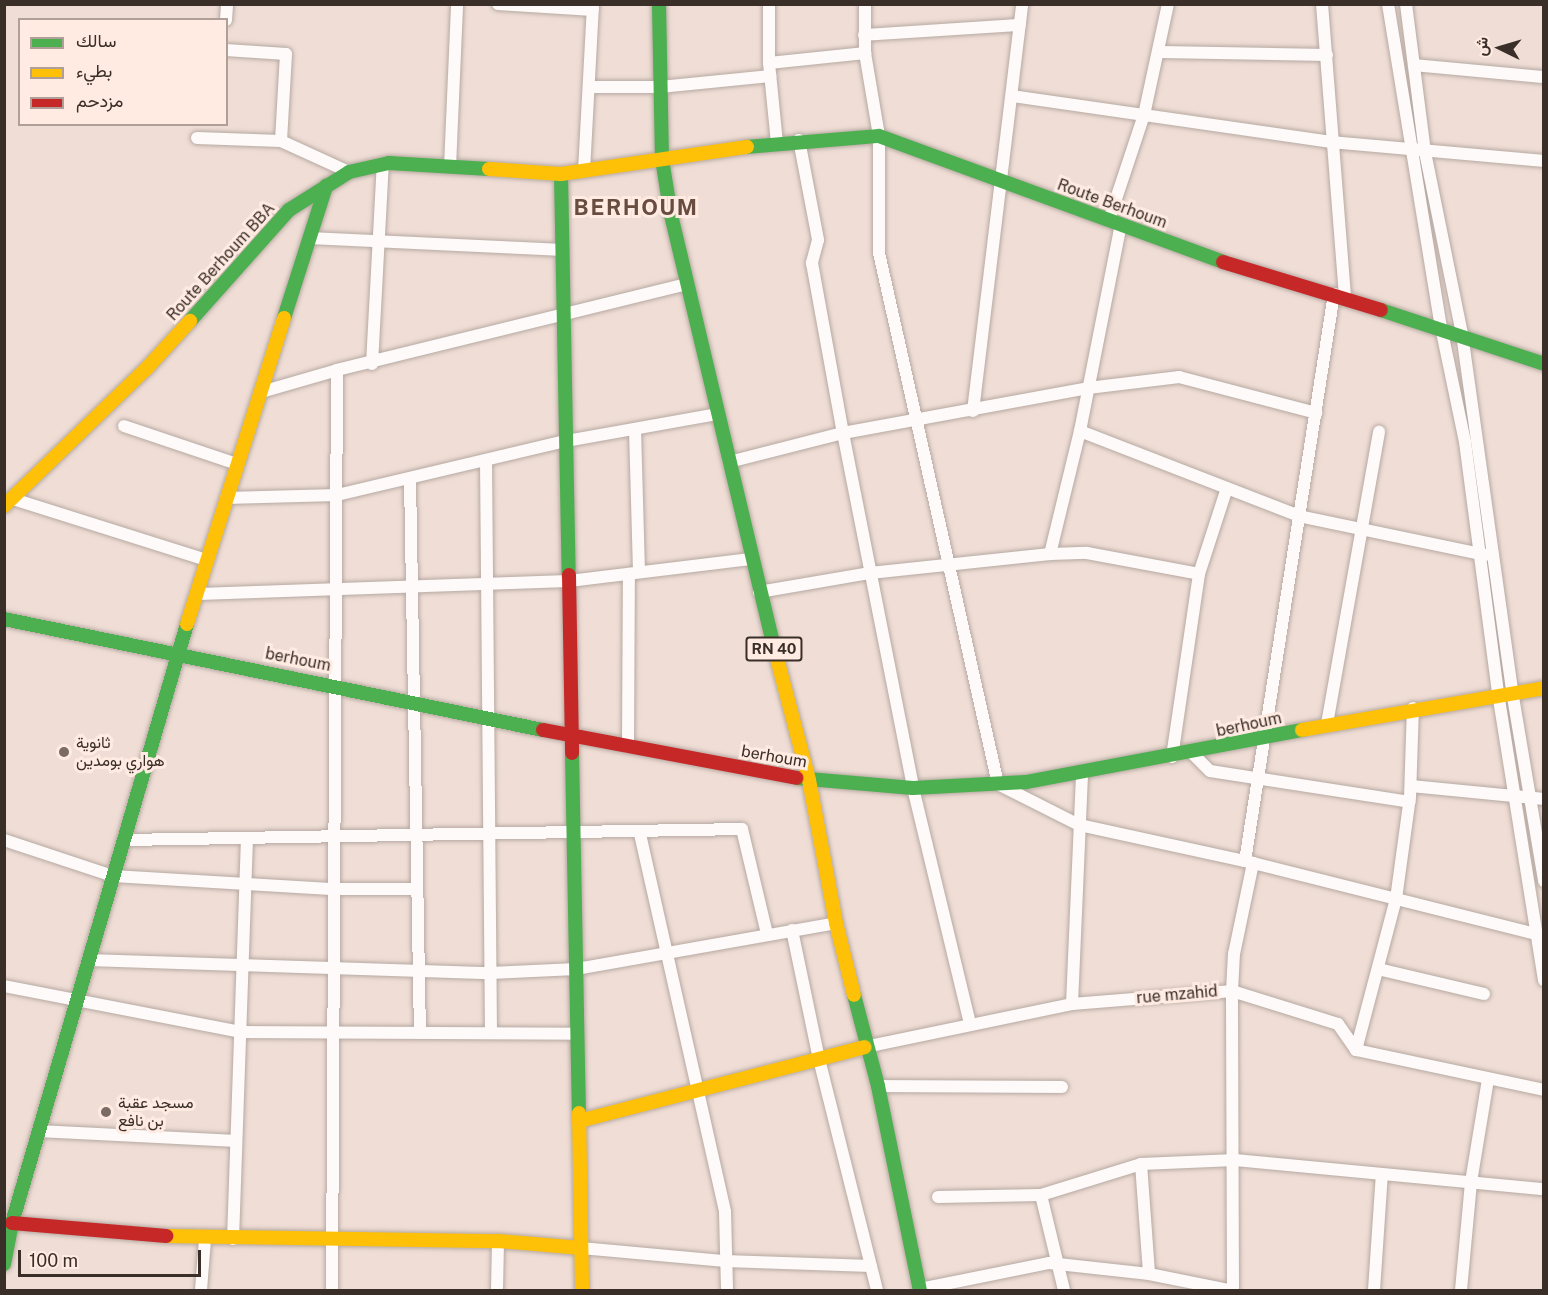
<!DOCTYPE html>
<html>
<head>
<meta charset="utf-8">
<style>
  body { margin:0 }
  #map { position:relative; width:1548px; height:1295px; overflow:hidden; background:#f0ded6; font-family:"Public Sans",Vazirmatn,sans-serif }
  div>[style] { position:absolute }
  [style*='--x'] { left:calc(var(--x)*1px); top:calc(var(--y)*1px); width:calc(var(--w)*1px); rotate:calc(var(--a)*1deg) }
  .roads { filter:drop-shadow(0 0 2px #b6a9a2) drop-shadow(0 0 2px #b6a9a2) }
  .street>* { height:12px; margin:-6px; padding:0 6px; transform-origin:6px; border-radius:6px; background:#fdfaf9 }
  .fast>* { height:14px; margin:-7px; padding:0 7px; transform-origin:7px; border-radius:7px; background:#4caf50 }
  .slow>* { height:14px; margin:-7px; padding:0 7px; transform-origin:7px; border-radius:7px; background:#ffc107 }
  .jam>* { height:14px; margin:-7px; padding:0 7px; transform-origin:7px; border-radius:7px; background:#c62828 }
  .dots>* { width:16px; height:16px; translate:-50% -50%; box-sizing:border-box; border:3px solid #ffebe1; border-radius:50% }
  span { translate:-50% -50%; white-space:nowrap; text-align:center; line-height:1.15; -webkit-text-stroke:6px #ffebe1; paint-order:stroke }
  .shield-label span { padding:2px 4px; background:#ffebe1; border:2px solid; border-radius:4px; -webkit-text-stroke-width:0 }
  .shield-label { font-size:15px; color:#3a2e28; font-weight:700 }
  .street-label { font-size:16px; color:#3a2e28 }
  .poi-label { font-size:16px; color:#3a2e28 }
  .left { translate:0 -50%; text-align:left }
  .district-label { font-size:22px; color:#674c3f; font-weight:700; letter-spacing:1.5px }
  .frame { position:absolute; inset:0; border:6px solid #3a2e28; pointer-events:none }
  .legend { position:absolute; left:18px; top:18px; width:210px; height:108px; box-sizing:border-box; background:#ffebe1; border:2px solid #b09f97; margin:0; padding:8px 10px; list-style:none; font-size:18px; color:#3a2e28 }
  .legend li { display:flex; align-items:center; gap:12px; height:30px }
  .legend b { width:30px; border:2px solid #b09f97 }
  .north { position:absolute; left:1470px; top:18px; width:60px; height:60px; -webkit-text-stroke:4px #ffebe1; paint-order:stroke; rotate:275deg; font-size:16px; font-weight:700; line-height:24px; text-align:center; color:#3a2e28 }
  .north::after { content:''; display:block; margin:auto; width:21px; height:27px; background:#3a2e28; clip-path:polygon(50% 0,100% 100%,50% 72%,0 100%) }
  .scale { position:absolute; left:18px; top:1250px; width:183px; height:27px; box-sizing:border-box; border:3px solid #3a2e28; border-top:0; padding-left:8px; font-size:18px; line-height:21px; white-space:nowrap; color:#3a2e28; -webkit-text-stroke:4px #ffebe1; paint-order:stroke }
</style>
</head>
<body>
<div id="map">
  <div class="roads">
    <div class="street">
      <div style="--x:498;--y:4;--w:95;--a:3.6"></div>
      <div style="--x:769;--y:4;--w:59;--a:90"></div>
      <div style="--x:769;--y:63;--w:80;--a:84.3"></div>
      <div style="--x:865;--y:4;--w:49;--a:90"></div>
      <div style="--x:865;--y:53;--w:84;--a:80.4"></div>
      <div style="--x:879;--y:136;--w:117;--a:90"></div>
      <div style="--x:879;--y:253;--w:544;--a:77.37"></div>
      <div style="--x:998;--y:784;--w:91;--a:26.8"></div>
      <div style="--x:1079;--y:825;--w:178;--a:12.3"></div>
      <div style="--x:1253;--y:863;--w:300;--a:14.1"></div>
      <div style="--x:1322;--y:4;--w:294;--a:85.5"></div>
      <div style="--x:1388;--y:4;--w:327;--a:80.7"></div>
      <div style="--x:1441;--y:327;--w:117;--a:78.2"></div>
      <div style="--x:1465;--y:442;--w:253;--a:82.5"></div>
      <div style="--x:1498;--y:693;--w:291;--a:80.9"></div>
      <div style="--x:1406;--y:4;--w:149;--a:82.7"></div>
      <div style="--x:1425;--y:152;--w:186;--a:78.5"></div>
      <div style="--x:1462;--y:334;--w:360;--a:82"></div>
      <div style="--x:1512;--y:691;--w:193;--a:80.4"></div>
      <div style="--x:226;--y:20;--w:16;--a:-86"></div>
      <div style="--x:864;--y:35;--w:156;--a:-3.7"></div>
      <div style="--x:226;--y:50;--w:60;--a:3.8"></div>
      <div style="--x:286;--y:54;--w:87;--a:93.3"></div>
      <div style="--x:281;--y:141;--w:75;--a:24.5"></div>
      <div style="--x:1161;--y:52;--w:166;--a:1"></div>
      <div style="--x:769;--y:63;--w:97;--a:-5.9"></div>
      <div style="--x:1414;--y:65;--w:131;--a:5.3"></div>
      <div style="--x:590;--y:87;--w:70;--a:0"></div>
      <div style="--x:660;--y:87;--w:111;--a:-5.7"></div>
      <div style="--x:1012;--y:96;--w:322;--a:8.2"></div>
      <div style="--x:1331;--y:142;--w:214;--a:5.1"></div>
      <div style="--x:197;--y:138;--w:84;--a:2"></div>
      <div style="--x:799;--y:140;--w:102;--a:79.2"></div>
      <div style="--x:818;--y:240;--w:24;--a:105"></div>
      <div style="--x:812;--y:263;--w:173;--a:79.7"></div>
      <div style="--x:843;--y:433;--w:362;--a:78.8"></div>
      <div style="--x:913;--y:788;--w:243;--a:76.4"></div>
      <div style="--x:450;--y:167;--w:163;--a:-87.5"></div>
      <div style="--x:584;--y:171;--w:167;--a:-86.9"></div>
      <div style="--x:1109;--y:220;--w:111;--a:-71.6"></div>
      <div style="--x:1144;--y:115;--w:114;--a:-77.8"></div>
      <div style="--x:310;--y:238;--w:253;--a:2.7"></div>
      <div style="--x:372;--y:364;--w:200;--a:-86.9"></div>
      <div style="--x:261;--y:392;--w:79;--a:-16.1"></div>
      <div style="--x:337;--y:370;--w:360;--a:-13.8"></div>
      <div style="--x:973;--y:411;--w:410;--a:-83.1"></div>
      <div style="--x:124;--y:426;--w:119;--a:18.6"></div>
      <div style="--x:635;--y:429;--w:143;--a:88.4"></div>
      <div style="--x:1080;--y:431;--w:235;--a:21.2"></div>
      <div style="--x:1299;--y:516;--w:190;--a:11.8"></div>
      <div style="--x:486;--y:461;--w:572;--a:89.5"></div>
      <div style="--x:729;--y:462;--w:118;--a:-14.3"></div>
      <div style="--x:843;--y:433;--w:249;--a:-10.4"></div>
      <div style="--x:1088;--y:388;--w:92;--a:-6.9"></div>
      <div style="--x:1179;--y:377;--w:142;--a:14.7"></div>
      <div style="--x:410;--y:479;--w:554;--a:88.97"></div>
      <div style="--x:226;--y:498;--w:111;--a:-1.5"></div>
      <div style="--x:337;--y:495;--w:235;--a:-13.3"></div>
      <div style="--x:566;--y:441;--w:154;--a:-10.1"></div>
      <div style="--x:13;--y:499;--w:202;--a:17.5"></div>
      <div style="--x:1050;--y:554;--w:37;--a:-2"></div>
      <div style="--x:1087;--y:553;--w:114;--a:10.6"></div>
      <div style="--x:759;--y:592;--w:113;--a:-9.7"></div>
      <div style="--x:870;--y:573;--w:181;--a:-6"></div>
      <div style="--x:1050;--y:554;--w:127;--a:-76.3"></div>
      <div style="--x:1080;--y:431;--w:211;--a:-78.8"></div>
      <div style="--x:198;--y:594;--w:371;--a:-2"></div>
      <div style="--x:569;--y:581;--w:183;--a:-6.9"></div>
      <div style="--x:1327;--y:724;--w:297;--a:-79.9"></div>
      <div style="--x:628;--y:747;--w:173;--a:-89.7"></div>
      <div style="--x:1192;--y:753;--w:25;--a:45"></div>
      <div style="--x:1210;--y:771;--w:202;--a:8.8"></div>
      <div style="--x:1172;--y:757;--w:185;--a:-81.6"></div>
      <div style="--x:1199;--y:574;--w:90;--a:-72"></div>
      <div style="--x:1411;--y:786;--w:134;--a:5.6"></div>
      <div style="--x:640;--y:834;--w:387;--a:77.3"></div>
      <div style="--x:725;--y:1212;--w:78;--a:88.5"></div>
      <div style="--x:4;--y:840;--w:115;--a:18.3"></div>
      <div style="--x:113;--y:876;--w:222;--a:3.4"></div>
      <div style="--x:335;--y:889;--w:82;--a:0"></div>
      <div style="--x:125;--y:840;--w:617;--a:-1.02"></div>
      <div style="--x:742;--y:829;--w:108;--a:76.6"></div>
      <div style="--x:1245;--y:861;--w:574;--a:-81.08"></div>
      <div style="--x:792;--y:930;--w:132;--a:78.2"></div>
      <div style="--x:819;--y:1059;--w:238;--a:75.9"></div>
      <div style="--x:88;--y:960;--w:402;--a:1.9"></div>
      <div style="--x:490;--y:973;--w:86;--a:-2.7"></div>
      <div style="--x:576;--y:969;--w:264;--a:-10"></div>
      <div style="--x:1378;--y:969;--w:109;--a:13.3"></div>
      <div style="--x:4;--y:986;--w:240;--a:11"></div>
      <div style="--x:240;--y:1032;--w:337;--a:0.3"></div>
      <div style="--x:1072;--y:1004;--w:231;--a:-87.5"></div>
      <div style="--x:865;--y:1047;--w:211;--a:-11.7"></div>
      <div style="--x:1072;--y:1004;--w:161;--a:-4.6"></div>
      <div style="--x:1232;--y:991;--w:111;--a:17.3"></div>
      <div style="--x:1338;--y:1024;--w:32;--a:55"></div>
      <div style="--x:1356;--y:1050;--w:192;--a:12"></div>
      <div style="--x:1356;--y:1050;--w:156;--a:-75.2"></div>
      <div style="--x:1396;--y:899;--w:103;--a:-82.2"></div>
      <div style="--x:1410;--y:797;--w:89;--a:-88.1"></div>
      <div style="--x:878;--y:1086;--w:184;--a:0.3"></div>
      <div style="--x:39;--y:1131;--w:197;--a:2.9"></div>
      <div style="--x:1141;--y:1164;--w:110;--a:85.8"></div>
      <div style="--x:1041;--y:1195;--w:98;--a:76.4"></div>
      <div style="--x:938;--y:1197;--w:103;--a:-1.1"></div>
      <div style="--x:1041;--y:1195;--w:105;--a:-17.2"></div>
      <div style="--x:1141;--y:1164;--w:94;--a:-2.4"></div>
      <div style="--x:1235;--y:1160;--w:310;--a:5.4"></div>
      <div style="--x:233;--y:1239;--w:401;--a:-88"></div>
      <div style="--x:581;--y:1248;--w:145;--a:5.2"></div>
      <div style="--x:725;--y:1261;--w:146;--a:2"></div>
      <div style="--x:920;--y:1289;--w:132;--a:-11.4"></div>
      <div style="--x:1049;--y:1263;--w:101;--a:6.3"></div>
      <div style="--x:1149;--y:1274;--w:82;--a:11.3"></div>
      <div style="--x:201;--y:1290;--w:51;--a:-85.5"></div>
      <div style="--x:332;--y:1290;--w:920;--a:-89.69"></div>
      <div style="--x:497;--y:1290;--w:49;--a:-88.8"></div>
      <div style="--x:1233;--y:1290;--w:299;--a:-90.2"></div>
      <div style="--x:1232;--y:991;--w:37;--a:-87"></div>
      <div style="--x:1234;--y:954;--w:93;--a:-78.2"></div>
      <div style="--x:1374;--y:1290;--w:116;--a:-86.1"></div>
      <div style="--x:1461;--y:1290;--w:108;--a:-84.7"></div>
      <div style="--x:1471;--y:1182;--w:104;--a:-80.6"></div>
    </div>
    <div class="fast">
      <div style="--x:659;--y:4;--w:155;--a:88.9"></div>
      <div style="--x:662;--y:159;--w:57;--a:80.9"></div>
      <div style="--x:671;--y:215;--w:448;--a:76.6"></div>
      <div style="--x:747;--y:147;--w:132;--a:-4.8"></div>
      <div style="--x:879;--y:136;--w:366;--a:20.1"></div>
      <div style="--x:561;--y:174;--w:401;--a:88.9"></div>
      <div style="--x:1381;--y:310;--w:172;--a:18.3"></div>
      <div style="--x:284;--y:318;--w:139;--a:-72.3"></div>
      <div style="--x:190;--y:321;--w:149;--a:-48.3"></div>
      <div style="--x:289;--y:210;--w:71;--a:-32.3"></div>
      <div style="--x:349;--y:172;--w:41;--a:-12.7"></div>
      <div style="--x:389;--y:163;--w:100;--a:3.4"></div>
      <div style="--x:4;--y:619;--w:550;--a:11.64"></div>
      <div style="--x:572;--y:753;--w:360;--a:88.9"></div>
      <div style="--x:797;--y:778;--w:116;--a:4.9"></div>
      <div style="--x:913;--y:788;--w:113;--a:-3"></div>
      <div style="--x:1026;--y:782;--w:281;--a:-10.7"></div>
      <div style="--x:854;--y:995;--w:94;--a:75.2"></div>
      <div style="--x:878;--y:1086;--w:208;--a:78.4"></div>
      <div style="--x:4;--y:1264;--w:42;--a:-79"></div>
      <div style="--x:12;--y:1223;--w:624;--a:-73.71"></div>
    </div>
    <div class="slow">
      <div style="--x:489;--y:169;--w:72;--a:4"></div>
      <div style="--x:561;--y:174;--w:188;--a:-8.3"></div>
      <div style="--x:4;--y:506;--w:199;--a:-44"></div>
      <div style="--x:147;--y:368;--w:64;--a:-47.5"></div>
      <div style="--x:187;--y:624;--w:321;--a:-72.4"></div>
      <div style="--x:775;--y:651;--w:133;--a:75.2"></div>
      <div style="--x:809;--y:780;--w:146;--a:79.3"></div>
      <div style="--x:836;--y:923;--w:74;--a:76"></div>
      <div style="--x:1302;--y:730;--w:246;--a:-9.8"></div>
      <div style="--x:579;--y:1113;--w:177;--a:89"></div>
      <div style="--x:579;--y:1121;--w:295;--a:-14.5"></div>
      <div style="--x:166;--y:1236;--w:332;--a:0.9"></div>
      <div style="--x:498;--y:1241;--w:83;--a:4.8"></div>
    </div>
    <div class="jam">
      <div style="--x:1223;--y:262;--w:165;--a:16.9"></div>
      <div style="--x:569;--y:575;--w:178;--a:89"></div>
      <div style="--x:543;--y:730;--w:258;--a:10.7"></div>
      <div style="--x:12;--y:1223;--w:155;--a:4.8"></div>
    </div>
  </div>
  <div class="dots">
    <div style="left:64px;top:752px;background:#7a6c65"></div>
    <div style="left:106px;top:1112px;background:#7a6c65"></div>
  </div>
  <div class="shield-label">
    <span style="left:774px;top:649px">RN 40</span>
  </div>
  <div class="street-label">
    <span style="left:1112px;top:204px;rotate:20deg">Route Berhoum</span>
    <span style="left:221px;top:262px;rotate:-48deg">Route Berhoum BBA</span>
    <span style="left:298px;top:660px;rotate:11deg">berhoum</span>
    <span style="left:1249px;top:725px;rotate:-12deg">berhoum</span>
    <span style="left:774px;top:757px;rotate:10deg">berhoum</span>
    <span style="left:1177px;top:995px;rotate:-5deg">rue mzahid</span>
  </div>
  <div class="poi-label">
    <span class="left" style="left:76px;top:752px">ثانوية<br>هواري بومدين</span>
    <span class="left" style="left:118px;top:1112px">مسجد عقبة<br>بن نافع</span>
  </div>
  <div class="district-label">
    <span style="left:636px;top:208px">BERHOUM</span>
  </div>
  <div class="frame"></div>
  <ul class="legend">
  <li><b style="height:8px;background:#4caf50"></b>سالك</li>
  <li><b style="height:8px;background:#ffc107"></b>بطيء</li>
  <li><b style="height:8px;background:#c62828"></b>مزدحم</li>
  </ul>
  <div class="north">ش</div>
  <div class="scale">100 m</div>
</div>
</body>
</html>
